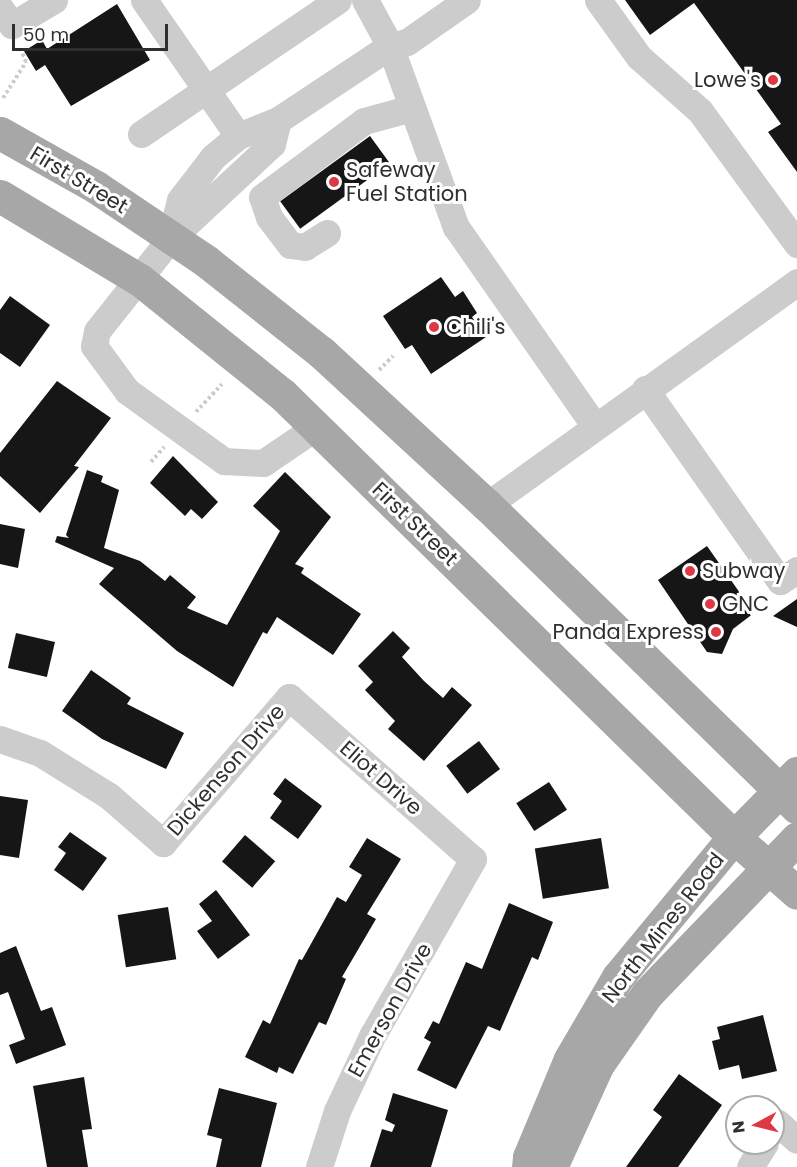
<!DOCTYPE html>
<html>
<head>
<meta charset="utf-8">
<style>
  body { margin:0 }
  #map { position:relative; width:797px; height:1167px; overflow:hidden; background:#fff; font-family:Poppins,sans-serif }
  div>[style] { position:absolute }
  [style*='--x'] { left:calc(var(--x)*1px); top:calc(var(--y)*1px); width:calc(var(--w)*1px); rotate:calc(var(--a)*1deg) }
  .building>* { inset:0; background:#161616; transform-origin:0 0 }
  .path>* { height:4px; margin-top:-2px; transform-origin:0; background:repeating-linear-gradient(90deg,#ccc 0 3px,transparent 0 6px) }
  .minor>* { height:27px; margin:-13.5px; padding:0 13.5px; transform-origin:13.5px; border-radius:13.5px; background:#ccc }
  .major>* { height:33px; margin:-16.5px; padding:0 16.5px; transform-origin:16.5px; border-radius:16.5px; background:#a7a7a7 }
  .dots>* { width:16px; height:16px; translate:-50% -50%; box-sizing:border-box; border:3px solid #fff; border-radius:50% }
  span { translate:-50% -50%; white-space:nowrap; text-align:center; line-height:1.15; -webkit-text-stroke:6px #fff; paint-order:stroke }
  .poi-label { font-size:21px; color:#2f2f2f }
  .right { translate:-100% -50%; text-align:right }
  .left { translate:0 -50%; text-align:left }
  .street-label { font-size:21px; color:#2f2f2f }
  .north { position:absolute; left:725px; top:1095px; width:60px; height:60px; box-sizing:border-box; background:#fff; border:2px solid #acacac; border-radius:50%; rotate:263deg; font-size:16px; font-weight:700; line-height:24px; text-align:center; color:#2f2f2f }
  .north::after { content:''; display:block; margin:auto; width:21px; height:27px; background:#df3845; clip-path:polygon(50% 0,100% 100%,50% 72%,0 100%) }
  .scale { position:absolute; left:12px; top:24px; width:156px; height:27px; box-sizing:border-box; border:3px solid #2f2f2f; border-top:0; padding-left:8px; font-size:18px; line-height:21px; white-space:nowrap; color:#2f2f2f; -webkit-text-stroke:4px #fff; paint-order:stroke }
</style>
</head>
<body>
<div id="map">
  <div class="building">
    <div style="clip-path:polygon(625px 0,797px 0,797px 172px,768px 132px,781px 124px,694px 3px,650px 35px)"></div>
    <div style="clip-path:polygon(117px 4px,150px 60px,71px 106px,45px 65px,36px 71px,24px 51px,42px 40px,47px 49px)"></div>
    <div style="left:370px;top:136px;width:34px;height:111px;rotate:54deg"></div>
    <div style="clip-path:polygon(441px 277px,455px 297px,463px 291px,477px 313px,472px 317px,486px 337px,431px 374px,412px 345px,405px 349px,383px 316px)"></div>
    <div style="clip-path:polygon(10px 296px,50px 325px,20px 367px,0 353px,0 310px)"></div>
    <div style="clip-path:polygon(57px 381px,111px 418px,74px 466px,79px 467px,40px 513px,0 476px,0 453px)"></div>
    <div style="clip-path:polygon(173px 456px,218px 502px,202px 519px,191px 509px,185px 516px,150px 483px)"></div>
    <div style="clip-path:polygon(87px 470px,103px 476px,101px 482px,119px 490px,104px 548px,140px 561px,165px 581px,170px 575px,196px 597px,187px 608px,227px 625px,280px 531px,253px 506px,285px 472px,331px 517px,295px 564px,304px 568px,301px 573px,361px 614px,333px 655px,277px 617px,267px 634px,263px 632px,233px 687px,177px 651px,99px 584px,114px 568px,55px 542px,57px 536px,69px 538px,66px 535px)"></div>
    <div style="clip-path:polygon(0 524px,25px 529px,18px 568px,0 564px)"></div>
    <div style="clip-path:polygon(707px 546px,754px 613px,733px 629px,722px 654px,707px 652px,658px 580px)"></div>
    <div style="clip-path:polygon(797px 599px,797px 627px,773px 616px)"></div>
    <div style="clip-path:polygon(393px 631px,410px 648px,402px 657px,424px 681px,443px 698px,452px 687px,472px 705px,424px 761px,388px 729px,395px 721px,365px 690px,373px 682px,358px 666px)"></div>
    <div style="left:16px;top:633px;width:40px;height:36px;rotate:13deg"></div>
    <div style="clip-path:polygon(91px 670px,131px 698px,127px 704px,184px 733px,166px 769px,102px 739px,62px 711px)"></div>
    <div style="left:479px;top:741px;width:35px;height:41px;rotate:53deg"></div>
    <div style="clip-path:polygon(285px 778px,322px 806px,298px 839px,270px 818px,282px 801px,273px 794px)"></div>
    <div style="left:549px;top:782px;width:33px;height:39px;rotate:57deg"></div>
    <div style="clip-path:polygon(0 796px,28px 800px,19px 858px,0 855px)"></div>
    <div style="clip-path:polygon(70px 832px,107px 858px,83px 891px,54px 870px,66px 853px,58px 847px)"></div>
    <div style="left:245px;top:835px;width:40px;height:35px;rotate:41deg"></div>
    <div style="clip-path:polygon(367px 838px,401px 859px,367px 914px,376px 919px,342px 977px,346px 979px,326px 1025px,319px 1022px,293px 1074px,279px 1067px,277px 1073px,245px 1057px,263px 1020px,270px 1024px,299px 959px,302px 960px,337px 897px,346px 902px,362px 875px,349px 867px)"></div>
    <div style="left:601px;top:838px;width:51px;height:67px;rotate:81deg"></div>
    <div style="clip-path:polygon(216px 890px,250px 935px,218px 959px,197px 931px,212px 921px,199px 904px)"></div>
    <div style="clip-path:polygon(509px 903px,553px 922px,538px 960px,532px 957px,500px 1031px,488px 1026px,456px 1089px,417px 1070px,431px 1042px,424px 1038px,433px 1021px,439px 1024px,466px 962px,482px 969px)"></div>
    <div style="left:168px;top:907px;width:53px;height:51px;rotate:81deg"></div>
    <div style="clip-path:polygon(16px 946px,41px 1011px,52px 1007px,66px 1045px,16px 1064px,9px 1045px,25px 1039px,8px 992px,0 995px,0 953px)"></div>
    <div style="clip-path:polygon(763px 1015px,777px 1071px,742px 1079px,739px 1065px,719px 1070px,712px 1041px,720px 1039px,717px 1027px)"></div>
    <div style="clip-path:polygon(679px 1074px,722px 1105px,678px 1167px,626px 1167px,662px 1117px,653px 1110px)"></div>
    <div style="clip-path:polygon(84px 1077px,92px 1129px,82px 1130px,88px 1167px,47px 1167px,33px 1086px)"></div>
    <div style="clip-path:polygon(219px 1088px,277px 1103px,261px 1167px,216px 1167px,222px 1139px,207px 1135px)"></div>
    <div style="clip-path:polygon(393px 1093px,448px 1110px,431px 1167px,370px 1167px,382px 1129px,392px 1132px,395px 1125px,385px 1120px)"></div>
  </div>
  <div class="path">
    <div style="--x:3;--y:98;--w:43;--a:-57.4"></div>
    <div style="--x:26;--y:62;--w:16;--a:-112"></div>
    <div style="--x:379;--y:370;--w:20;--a:-45"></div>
    <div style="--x:196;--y:412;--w:38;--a:-47"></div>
    <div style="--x:151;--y:462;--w:20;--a:-49"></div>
  </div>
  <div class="minor">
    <div style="--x:144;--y:0;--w:165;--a:55.3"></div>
    <div style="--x:365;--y:0;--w:52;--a:61.5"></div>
    <div style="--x:390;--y:46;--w:193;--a:70"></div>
    <div style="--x:456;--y:227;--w:241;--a:55.1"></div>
    <div style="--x:598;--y:0;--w:70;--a:54.3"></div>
    <div style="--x:639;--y:57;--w:81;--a:41.5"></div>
    <div style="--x:700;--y:111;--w:165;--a:53.9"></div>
    <div style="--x:0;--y:8;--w:21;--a:55"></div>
    <div style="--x:12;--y:25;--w:49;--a:-30.8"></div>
    <div style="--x:278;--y:120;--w:25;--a:104"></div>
    <div style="--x:272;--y:144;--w:139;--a:137"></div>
    <div style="--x:170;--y:239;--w:40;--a:-75.6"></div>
    <div style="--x:180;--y:200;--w:54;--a:-52.5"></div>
    <div style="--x:213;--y:157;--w:33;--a:-40"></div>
    <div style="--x:238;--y:136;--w:43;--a:-21.8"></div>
    <div style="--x:278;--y:120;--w:134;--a:-33.5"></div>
    <div style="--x:390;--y:46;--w:17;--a:-13"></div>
    <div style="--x:407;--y:42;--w:73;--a:-35"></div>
    <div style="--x:141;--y:134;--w:238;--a:-34.2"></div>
    <div style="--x:327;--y:233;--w:26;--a:148"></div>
    <div style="--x:305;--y:247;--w:15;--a:-172"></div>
    <div style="--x:290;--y:245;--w:35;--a:-127"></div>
    <div style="--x:269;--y:217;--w:21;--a:-109"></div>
    <div style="--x:262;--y:197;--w:127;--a:-36.7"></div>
    <div style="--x:364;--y:121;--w:50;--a:-15.2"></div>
    <div style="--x:170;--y:239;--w:117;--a:128.4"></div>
    <div style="--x:97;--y:331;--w:15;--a:101"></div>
    <div style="--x:94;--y:346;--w:56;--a:53.7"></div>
    <div style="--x:127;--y:391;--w:120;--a:35.8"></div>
    <div style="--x:224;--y:461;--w:39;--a:3"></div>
    <div style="--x:263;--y:463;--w:64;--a:-34.2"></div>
    <div style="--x:645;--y:389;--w:235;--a:54.9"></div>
    <div style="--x:780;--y:581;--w:20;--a:-33"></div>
    <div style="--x:487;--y:505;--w:382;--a:-35.7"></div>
    <div style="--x:0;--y:739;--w:42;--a:19.3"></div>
    <div style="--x:40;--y:753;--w:81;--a:31.9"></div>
    <div style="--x:109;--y:796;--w:72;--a:41"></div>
    <div style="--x:163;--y:843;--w:193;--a:-49.2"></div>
    <div style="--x:289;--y:697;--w:245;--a:41.4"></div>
    <div style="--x:473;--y:859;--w:202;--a:119.7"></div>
    <div style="--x:373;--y:1034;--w:85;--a:115.1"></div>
    <div style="--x:337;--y:1111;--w:59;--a:107.8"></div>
    <div style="--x:773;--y:1131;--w:9;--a:-58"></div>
    <div style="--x:778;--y:1123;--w:25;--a:42"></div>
    <div style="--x:750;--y:1167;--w:28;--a:-58"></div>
  </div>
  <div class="major">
    <div style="--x:0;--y:133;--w:110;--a:29.4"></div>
    <div style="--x:96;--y:187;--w:133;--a:33.9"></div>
    <div style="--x:206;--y:261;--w:147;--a:38.4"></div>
    <div style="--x:321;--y:352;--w:226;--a:42.7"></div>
    <div style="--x:487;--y:505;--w:433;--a:44.3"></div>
    <div style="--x:0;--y:196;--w:163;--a:31"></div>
    <div style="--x:140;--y:280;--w:182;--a:38.8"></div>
    <div style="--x:282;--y:394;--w:633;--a:44.42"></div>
    <div style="--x:734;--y:837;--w:84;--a:41.6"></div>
    <div style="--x:528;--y:1167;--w:10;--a:-84"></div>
    <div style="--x:529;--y:1157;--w:106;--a:-67.3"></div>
    <div style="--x:570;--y:1059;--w:95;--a:-59.7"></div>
    <div style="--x:618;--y:977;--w:182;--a:-50.4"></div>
    <div style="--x:734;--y:837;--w:90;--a:-45.5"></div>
    <div style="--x:551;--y:1167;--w:113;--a:-65.5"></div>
    <div style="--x:598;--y:1064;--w:85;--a:-55"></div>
    <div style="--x:647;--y:994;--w:216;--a:-46.1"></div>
  </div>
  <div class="dots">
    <div style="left:773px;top:80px;background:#df3845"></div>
    <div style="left:334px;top:182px;background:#df3845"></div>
    <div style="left:434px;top:327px;background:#df3845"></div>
    <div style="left:690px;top:571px;background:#df3845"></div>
    <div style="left:710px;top:604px;background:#df3845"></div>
    <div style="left:716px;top:632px;background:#df3845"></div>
  </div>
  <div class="poi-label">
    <span class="right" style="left:761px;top:80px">Lowe's</span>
    <span class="left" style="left:346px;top:182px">Safeway<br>Fuel Station</span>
    <span class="left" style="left:446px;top:327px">Chili's</span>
    <span class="left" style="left:702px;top:571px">Subway</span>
    <span class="left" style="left:722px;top:604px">GNC</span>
    <span class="right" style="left:704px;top:632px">Panda Express</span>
  </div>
  <div class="street-label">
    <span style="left:79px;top:180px;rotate:31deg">First Street</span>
    <span style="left:415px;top:524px;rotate:44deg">First Street</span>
    <span style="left:226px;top:770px;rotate:-49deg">Dickenson Drive</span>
    <span style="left:381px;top:778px;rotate:41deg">Eliot Drive</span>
    <span style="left:663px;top:928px;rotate:-52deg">North Mines Road</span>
    <span style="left:390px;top:1010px;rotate:-61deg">Emerson Drive</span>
  </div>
  <div class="north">N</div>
  <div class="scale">50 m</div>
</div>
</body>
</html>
